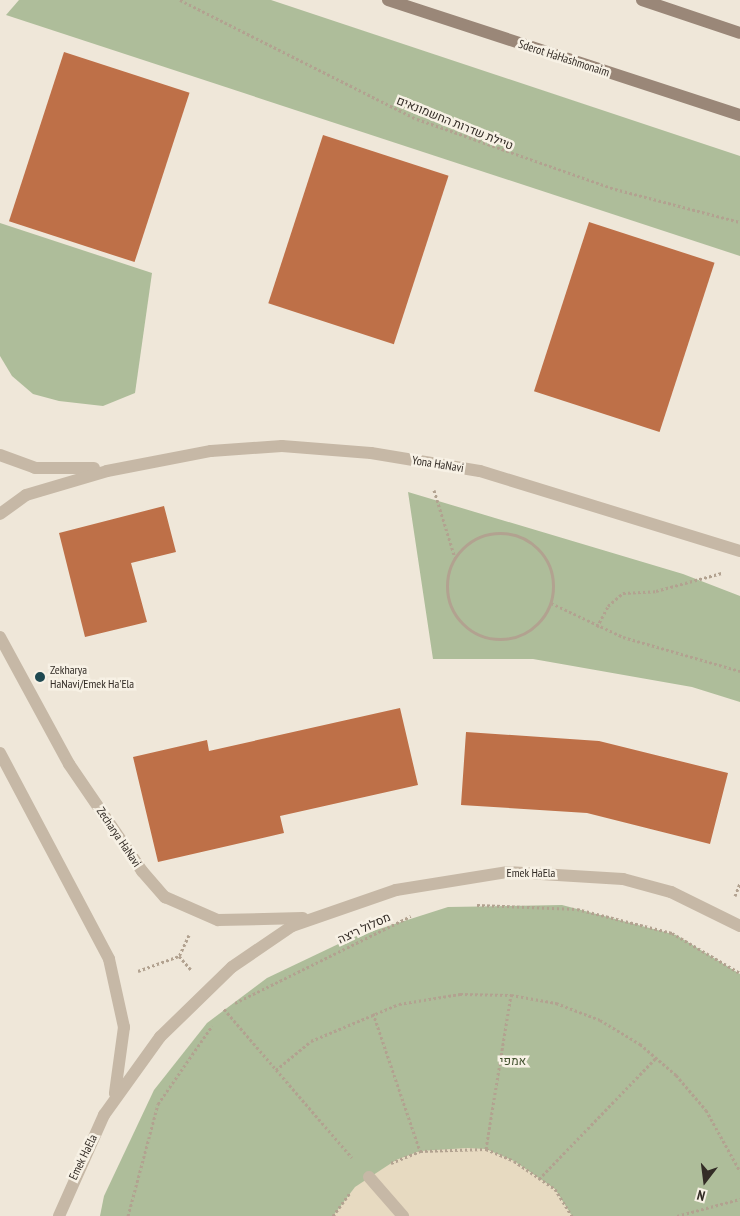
<!DOCTYPE html>
<html>
<head>
<meta charset="utf-8">
<style>
  body { margin:0 }
  #map { position:relative; width:740px; height:1216px; overflow:hidden; background:#efe7d9; font-family:"PT Sans Narrow",Heebo,sans-serif }
  div>[style] { position:absolute }
  [style*='--x'] { left:calc(var(--x)*1px); top:calc(var(--y)*1px); width:calc(var(--w)*1px); rotate:calc(var(--a)*1deg) }
  .green>* { inset:0; background:#aebd9a }
  .plaza>* { inset:0; background:#e7dac1 }
  .building>* { inset:0; background:#be7048; transform-origin:0 0 }
  .path>* { height:3px; margin-top:-1.5px; transform-origin:0; background:repeating-linear-gradient(90deg,#b2a290 0 2.5px,transparent 0 5px) }
  .path>.ring { margin:-1.5px; padding:0; box-sizing:content-box; background:none; border:3px solid #b2a290; border-radius:50% }
  .pedestrian>* { height:12px; margin:-6px; padding:0 6px; transform-origin:6px; border-radius:6px; background:#c6b8a6 }
  .minor>* { height:12px; margin:-6px; padding:0 6px; transform-origin:6px; border-radius:6px; background:#c6b8a6 }
  .tertiary>* { height:12px; margin:-6px; padding:0 6px; transform-origin:6px; border-radius:6px; background:#c6b8a6 }
  .secondary>* { height:12px; margin:-6px; padding:0 6px; transform-origin:6px; border-radius:6px; background:#9a8778 }
  .dots>* { width:14px; height:14px; translate:-50% -50%; box-sizing:border-box; border:2px solid #f7f1e5; border-radius:50% }
  span { translate:-50% -50%; white-space:nowrap; text-align:center; line-height:1.15; -webkit-text-stroke:5px #f7f1e5; paint-order:stroke }
  .street-label { font-size:12px; color:#332c26 }
  .poi-label { font-size:12px; color:#332c26 }
  .left { translate:0 -50%; text-align:left }
  .park-label { font-size:12px; color:#3f4f2c }
  .north { position:absolute; left:680px; top:1156px; width:50px; height:50px; -webkit-text-stroke:4px #f7f1e5; paint-order:stroke; rotate:195deg; font-size:14px; font-weight:700; line-height:20px; text-align:center; color:#332c26 }
  .north::after { content:''; display:block; margin:auto; width:18px; height:22px; background:#332c26; clip-path:polygon(50% 0,100% 100%,50% 72%,0 100%) }
</style>
</head>
<body>
<div id="map">
  <div class="green">
    <div style="clip-path:polygon(19px 0,271px 0,740px 156px,740px 256px,6px 15px)"></div>
    <div style="clip-path:polygon(0 223px,152px 273px,135px 393px,103px 406px,59px 401px,33px 394px,12px 376px,0 356px)"></div>
    <div style="clip-path:polygon(408px 492px,683px 574px,740px 596px,740px 702px,692px 687px,533px 659px,433px 659px)"></div>
    <div style="clip-path:polygon(562px 905px,676px 935px,740px 974px,740px 1216px,100px 1216px,104px 1196px,154px 1090px,207px 1023px,267px 978px,351px 938px,448px 907px)"></div>
  </div>
  <div class="plaza">
    <div style="clip-path:polygon(467px 1148px,486px 1149px,514px 1161px,555px 1189px,572px 1216px,333px 1216px,355px 1187px,396px 1160px,420px 1151px)"></div>
  </div>
  <div class="building">
    <div style="left:64px;top:52px;width:132px;height:178px;rotate:18deg"></div>
    <div style="left:323px;top:135px;width:132px;height:177px;rotate:18deg"></div>
    <div style="left:589px;top:222px;width:132px;height:178px;rotate:18deg"></div>
    <div style="clip-path:polygon(164px 506px,176px 552px,131px 563px,147px 622px,85px 637px,59px 533px)"></div>
    <div style="clip-path:polygon(400px 708px,418px 785px,280px 816px,284px 833px,158px 862px,133px 757px,207px 740px,209px 751px)"></div>
    <div style="clip-path:polygon(466px 732px,599px 741px,728px 773px,710px 844px,587px 813px,461px 805px)"></div>
  </div>
  <div class="path">
    <div style="--x:180;--y:0;--w:265;--a:26.7"></div>
    <div style="--x:417;--y:119;--w:210;--a:19.5"></div>
    <div style="--x:615;--y:189;--w:129;--a:14.8"></div>
    <div style="--x:434;--y:490;--w:71;--a:72.8"></div>
    <div class="ring" style="left:447px;top:533px;width:103px;height:103px"></div>
    <div style="--x:551;--y:603;--w:80;--a:25.3"></div>
    <div style="--x:623;--y:637;--w:122;--a:16.2"></div>
    <div style="--x:597;--y:627;--w:24;--a:-62"></div>
    <div style="--x:608;--y:606;--w:20;--a:-41"></div>
    <div style="--x:623;--y:593;--w:33;--a:-3"></div>
    <div style="--x:656;--y:591;--w:68;--a:-15.3"></div>
    <div style="--x:735;--y:896;--w:14;--a:-69"></div>
    <div style="--x:477;--y:905;--w:100;--a:2.3"></div>
    <div style="--x:577;--y:909;--w:98;--a:14.2"></div>
    <div style="--x:672;--y:933;--w:79;--a:30.5"></div>
    <div style="--x:189;--y:935;--w:23;--a:115"></div>
    <div style="--x:179;--y:956;--w:18;--a:49"></div>
    <div style="--x:138;--y:971;--w:44;--a:-20.1"></div>
    <div style="--x:235;--y:1003;--w:196;--a:-26.3"></div>
    <div style="--x:224;--y:1009;--w:196;--a:49.3"></div>
    <div style="--x:373;--y:1013;--w:146;--a:71.2"></div>
    <div style="--x:276;--y:1070;--w:45;--a:-39.6"></div>
    <div style="--x:311;--y:1041;--w:95;--a:-22.8"></div>
    <div style="--x:399;--y:1004;--w:62;--a:-9.3"></div>
    <div style="--x:460;--y:994;--w:51;--a:1.1"></div>
    <div style="--x:511;--y:995;--w:46;--a:10.1"></div>
    <div style="--x:556;--y:1003;--w:47;--a:21.1"></div>
    <div style="--x:600;--y:1020;--w:47;--a:31"></div>
    <div style="--x:640;--y:1044;--w:48;--a:40.7"></div>
    <div style="--x:676;--y:1075;--w:46;--a:49.4"></div>
    <div style="--x:706;--y:1110;--w:70;--a:60.9"></div>
    <div style="--x:486;--y:1149;--w:156;--a:-80.8"></div>
    <div style="--x:391;--y:1163;--w:31;--a:-22"></div>
    <div style="--x:420;--y:1151;--w:66;--a:-1.7"></div>
    <div style="--x:486;--y:1149;--w:30;--a:23"></div>
    <div style="--x:514;--y:1161;--w:50;--a:34.3"></div>
    <div style="--x:555;--y:1189;--w:32;--a:58"></div>
    <div style="--x:539;--y:1179;--w:168;--a:-46"></div>
    <div style="--x:128;--y:1216;--w:116;--a:-75"></div>
    <div style="--x:158;--y:1104;--w:95;--a:-55.3"></div>
    <div style="--x:333;--y:1216;--w:29;--a:-54"></div>
    <div style="--x:677;--y:1216;--w:65;--a:-15.1"></div>
  </div>
  <div class="pedestrian">
    <div style="--x:369;--y:1177;--w:52;--a:48.9"></div>
  </div>
  <div class="minor">
    <div style="--x:0;--y:455;--w:37;--a:20"></div>
    <div style="--x:35;--y:468;--w:59;--a:0"></div>
    <div style="--x:0;--y:514;--w:32;--a:-36"></div>
    <div style="--x:26;--y:495;--w:84;--a:-16.5"></div>
    <div style="--x:107;--y:471;--w:106;--a:-10.9"></div>
    <div style="--x:211;--y:451;--w:71;--a:-4"></div>
    <div style="--x:282;--y:446;--w:89;--a:4.5"></div>
    <div style="--x:371;--y:453;--w:110;--a:9.4"></div>
    <div style="--x:480;--y:471;--w:272;--a:17.1"></div>
  </div>
  <div class="tertiary">
    <div style="--x:0;--y:637;--w:145;--a:61.5"></div>
    <div style="--x:69;--y:764;--w:130;--a:55.7"></div>
    <div style="--x:142;--y:871;--w:35;--a:49"></div>
    <div style="--x:165;--y:897;--w:58;--a:23.5"></div>
    <div style="--x:218;--y:920;--w:85;--a:-1.3"></div>
    <div style="--x:0;--y:753;--w:233;--a:62.1"></div>
    <div style="--x:109;--y:959;--w:70;--a:77.6"></div>
    <div style="--x:124;--y:1027;--w:67;--a:97.8"></div>
    <div style="--x:59;--y:1216;--w:111;--a:-66"></div>
    <div style="--x:104;--y:1115;--w:96;--a:-54.3"></div>
    <div style="--x:160;--y:1037;--w:100;--a:-44.2"></div>
    <div style="--x:232;--y:967;--w:73;--a:-34.3"></div>
    <div style="--x:292;--y:926;--w:110;--a:-19.1"></div>
    <div style="--x:396;--y:890;--w:112;--a:-9.2"></div>
    <div style="--x:507;--y:872;--w:116;--a:3.5"></div>
    <div style="--x:623;--y:879;--w:50;--a:15.2"></div>
    <div style="--x:671;--y:892;--w:77;--a:26.2"></div>
  </div>
  <div class="secondary">
    <div style="--x:388;--y:0;--w:370;--a:18.1"></div>
    <div style="--x:642;--y:0;--w:103;--a:18.6"></div>
  </div>
  <div class="dots">
    <div style="left:40px;top:677px;background:#1f4951"></div>
  </div>
  <div class="street-label">
    <span style="left:564px;top:58px;rotate:18deg">Sderot HaHashmonaim</span>
    <span style="left:455px;top:123px;rotate:22deg">טיילת שדרות החשמונאים</span>
    <span style="left:438px;top:464px;rotate:9deg">Yona HaNavi</span>
    <span style="left:119px;top:837px;rotate:56deg">Zecharya HaNavi</span>
    <span style="left:531px;top:873px">Emek HaEla</span>
    <span style="left:364px;top:928px;rotate:-25deg">מסלול ריצה</span>
    <span style="left:83px;top:1157px;rotate:-64deg">Emek HaEla</span>
  </div>
  <div class="poi-label">
    <span class="left" style="left:50px;top:677px">Zekharya<br>HaNavi/Emek Ha'Ela</span>
  </div>
  <div class="park-label">
    <span style="left:513px;top:1061px">אמפי</span>
  </div>
  <div class="north">N</div>
</div>
</body>
</html>
